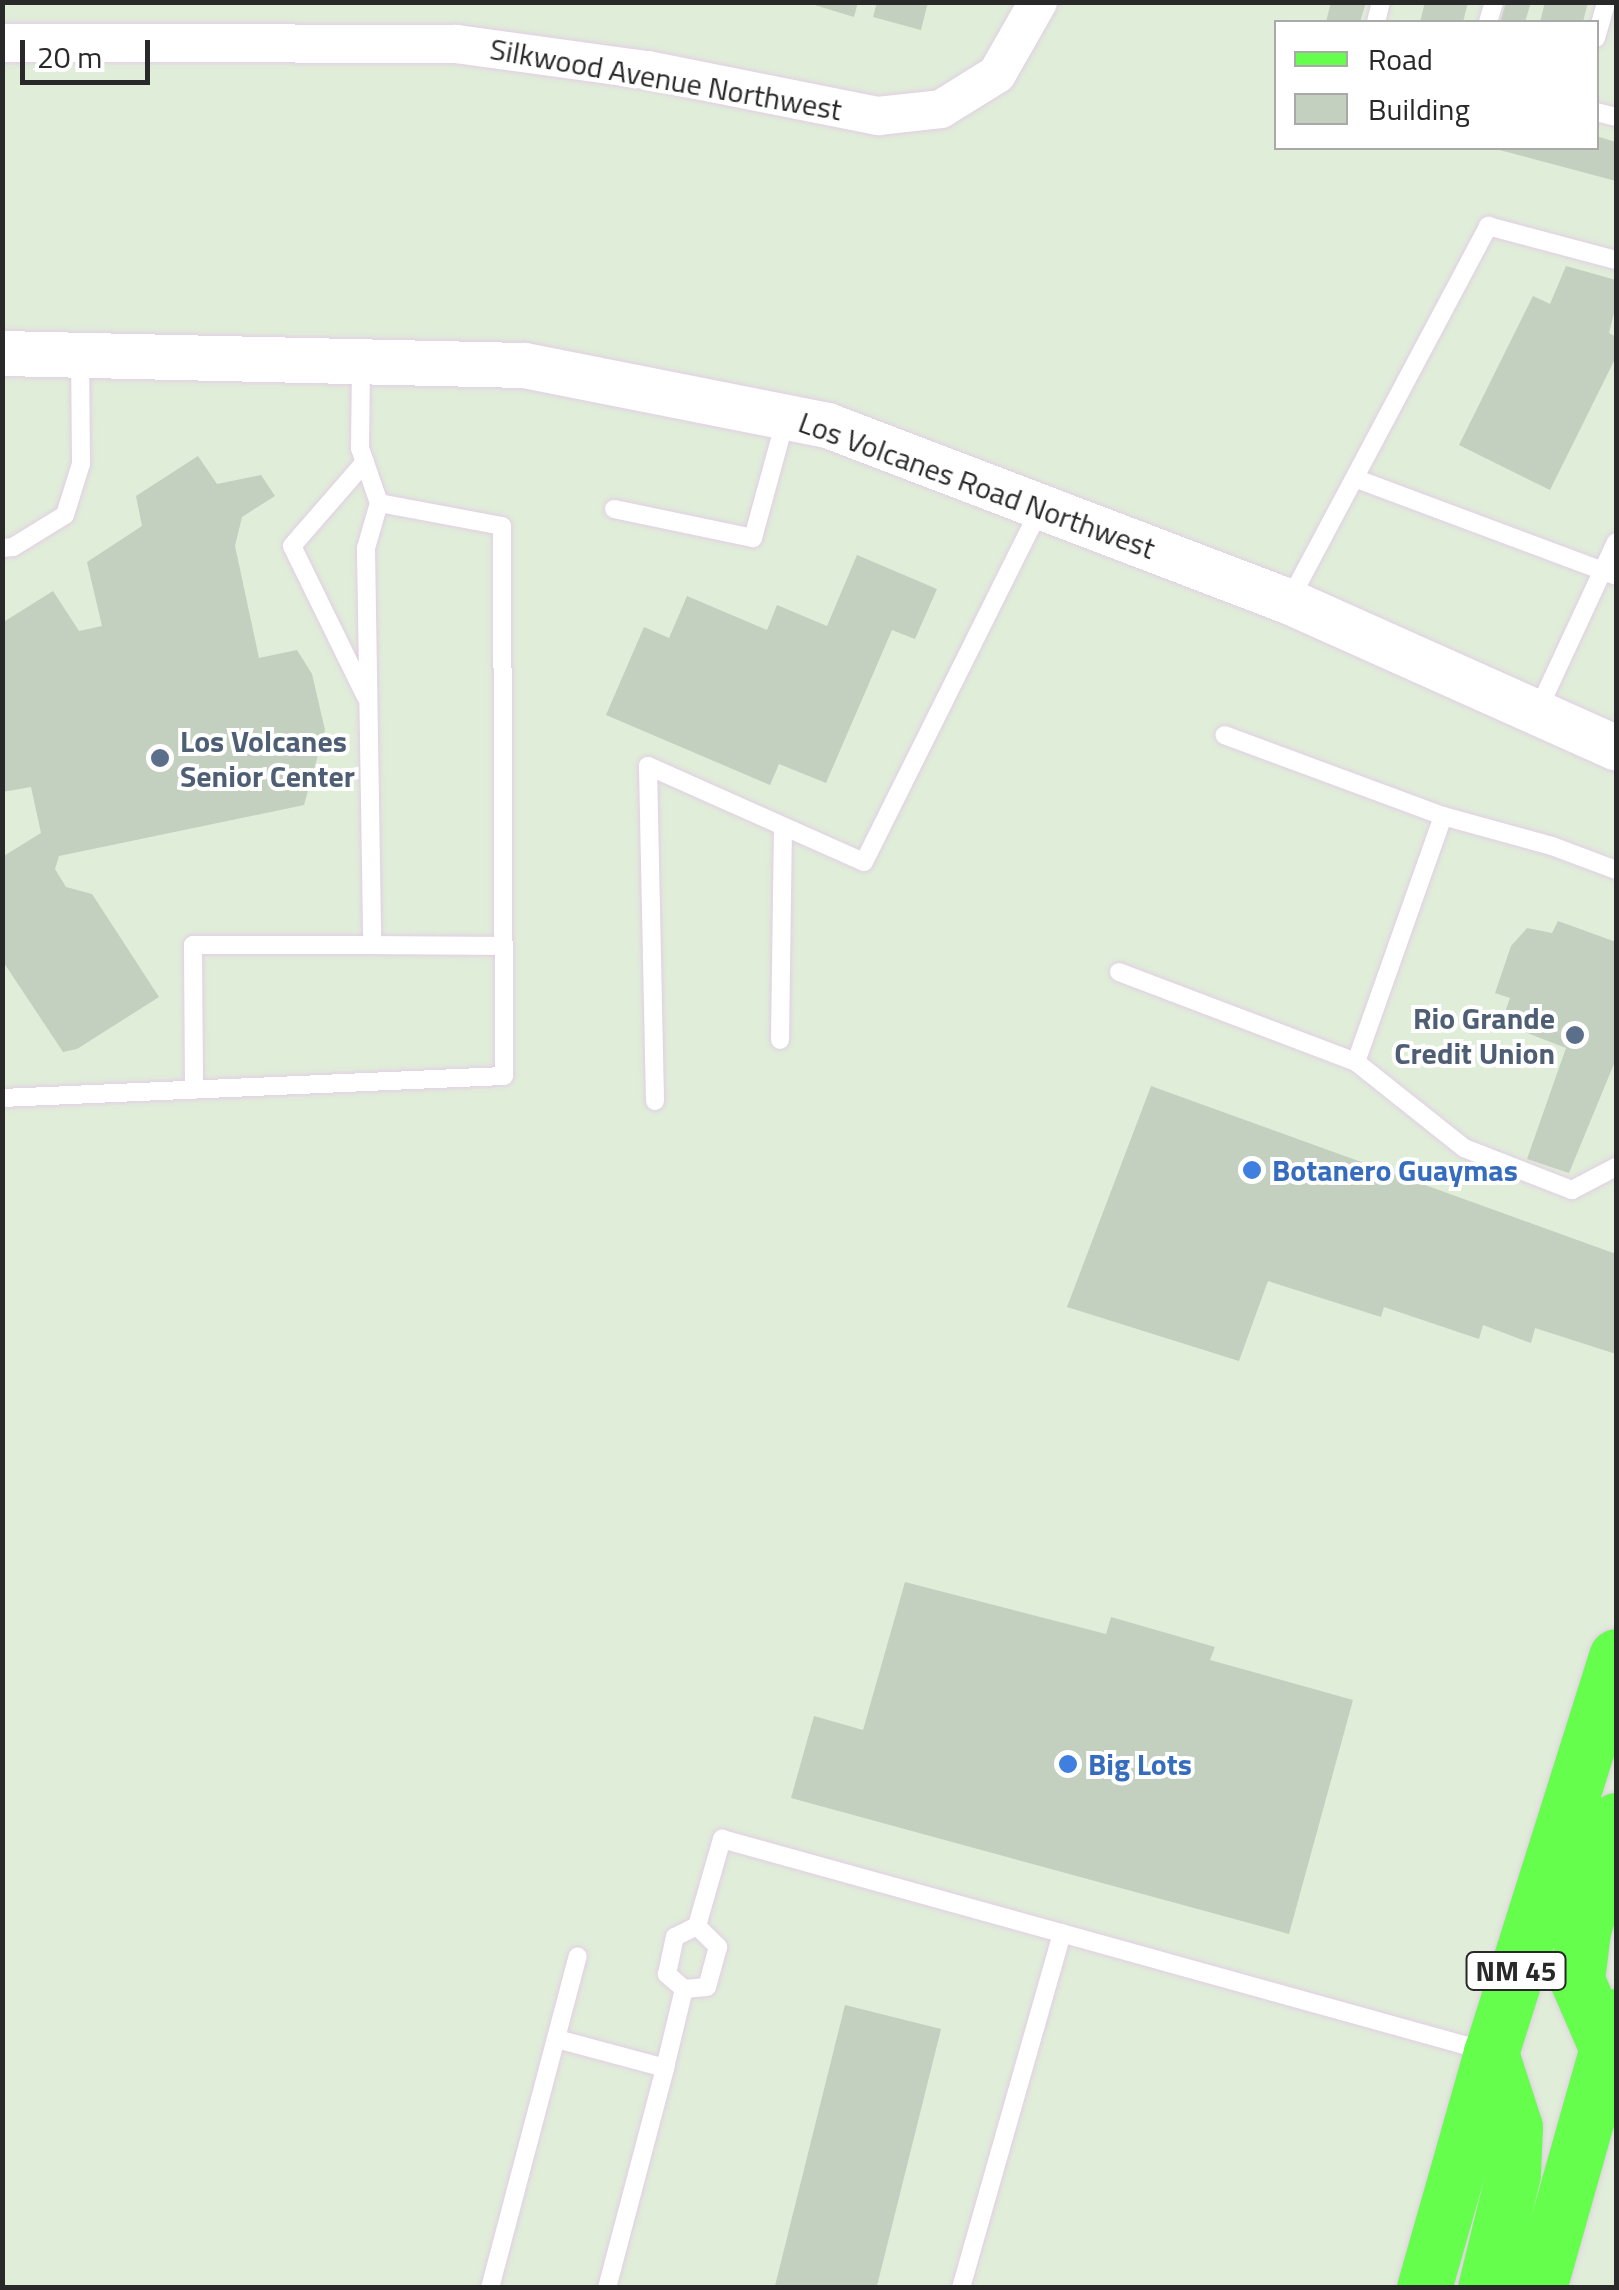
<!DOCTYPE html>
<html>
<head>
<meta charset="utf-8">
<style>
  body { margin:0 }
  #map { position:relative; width:1619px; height:2290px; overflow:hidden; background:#e0edd9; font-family:"Titillium Web",sans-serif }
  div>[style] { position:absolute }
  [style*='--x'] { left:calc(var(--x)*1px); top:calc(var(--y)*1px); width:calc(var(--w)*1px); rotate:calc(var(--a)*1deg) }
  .building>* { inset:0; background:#c3cfbf; transform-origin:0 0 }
  .roads { filter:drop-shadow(0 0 2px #e2cee4) drop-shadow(0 0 2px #e2cee4) }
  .service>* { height:18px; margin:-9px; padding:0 9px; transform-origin:9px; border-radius:9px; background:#fff }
  .minor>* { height:38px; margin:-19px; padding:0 19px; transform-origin:19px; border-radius:19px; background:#fff }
  .tertiary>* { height:45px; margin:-22.5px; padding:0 22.5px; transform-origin:22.5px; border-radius:22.5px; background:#fff }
  .primary>* { height:55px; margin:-27.5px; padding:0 27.5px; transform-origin:27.5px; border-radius:27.5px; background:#66fe4d }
  .dots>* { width:28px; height:28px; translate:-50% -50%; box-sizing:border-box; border:5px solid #fff; border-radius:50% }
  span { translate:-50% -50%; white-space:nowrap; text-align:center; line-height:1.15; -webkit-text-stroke:8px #fff; paint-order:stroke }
  .shield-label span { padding:2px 8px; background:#fff; border:2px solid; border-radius:8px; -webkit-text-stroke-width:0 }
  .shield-label { font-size:28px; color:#292929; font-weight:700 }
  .street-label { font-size:30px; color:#292929 }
  .service-label { font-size:30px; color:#4e5e75; font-weight:700 }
  .left { translate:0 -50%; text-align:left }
  .right { translate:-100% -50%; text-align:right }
  .shop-label { font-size:30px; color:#366cbe; font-weight:700 }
  .frame { position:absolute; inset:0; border:5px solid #292929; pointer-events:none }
  .legend { position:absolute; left:1274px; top:20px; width:325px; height:130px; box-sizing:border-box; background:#fff; border:2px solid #a9a9a9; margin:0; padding:12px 18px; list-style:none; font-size:30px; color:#292929 }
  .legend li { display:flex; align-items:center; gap:20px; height:50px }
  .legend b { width:50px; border:2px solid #a9a9a9 }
  .scale { position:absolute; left:20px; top:40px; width:130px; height:45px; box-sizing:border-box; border:5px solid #292929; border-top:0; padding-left:12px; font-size:30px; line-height:35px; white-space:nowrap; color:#292929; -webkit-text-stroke:8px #fff; paint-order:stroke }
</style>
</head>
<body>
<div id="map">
  <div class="building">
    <div style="clip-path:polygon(805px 2px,858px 2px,854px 17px)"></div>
    <div style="clip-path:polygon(877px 2px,928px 2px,921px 30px,873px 17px)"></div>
    <div style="clip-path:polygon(1331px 2px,1366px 2px,1360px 22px,1326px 22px)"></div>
    <div style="clip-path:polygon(1425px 2px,1468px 2px,1463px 22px,1420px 22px)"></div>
    <div style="clip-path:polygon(1506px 2px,1531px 2px,1525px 22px,1500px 22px)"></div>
    <div style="clip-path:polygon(1545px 2px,1588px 2px,1583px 22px,1540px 22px)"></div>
    <div style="clip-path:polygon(1596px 136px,1616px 142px,1616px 181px,1496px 149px,1596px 148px)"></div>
    <div style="clip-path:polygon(1566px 266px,1616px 280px,1616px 305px,1609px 333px,1616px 337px,1616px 357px,1550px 490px,1459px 445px,1533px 296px,1550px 304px)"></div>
    <div style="clip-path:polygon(198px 456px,217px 484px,261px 475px,275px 496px,242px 517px,235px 546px,259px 658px,297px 650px,312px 674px,325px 730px,304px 805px,59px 856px,55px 869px,66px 887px,92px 894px,159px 997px,77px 1049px,63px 1052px,2px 960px,2px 857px,41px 833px,31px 787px,2px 792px,2px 623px,53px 591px,79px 631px,102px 626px,87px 562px,142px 526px,136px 496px)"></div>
    <div style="clip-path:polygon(857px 555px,937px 589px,915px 639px,892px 630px,826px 783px,779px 764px,770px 785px,606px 715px,644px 627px,669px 638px,687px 596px,767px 630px,777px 605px,827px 626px)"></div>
    <div style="clip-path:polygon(1558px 921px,1616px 942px,1616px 1059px,1569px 1173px,1527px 1159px,1566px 1048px,1501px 1023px,1510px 998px,1495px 993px,1511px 946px,1527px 928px,1552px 933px)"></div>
    <div style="clip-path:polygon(1151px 1086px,1616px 1254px,1616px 1354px,1535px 1328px,1531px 1343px,1483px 1325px,1479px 1339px,1384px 1307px,1381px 1317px,1268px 1281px,1239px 1361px,1067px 1307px)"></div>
    <div style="clip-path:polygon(905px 1582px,1106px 1634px,1111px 1617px,1215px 1647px,1210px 1660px,1353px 1700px,1289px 1934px,791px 1798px,814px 1716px,863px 1730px)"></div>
    <div style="left:845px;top:2005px;width:99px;height:292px;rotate:14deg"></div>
  </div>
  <div class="roads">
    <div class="service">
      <div style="--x:1376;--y:22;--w:21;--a:-76"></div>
      <div style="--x:1488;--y:22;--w:21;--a:-73"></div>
      <div style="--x:1596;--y:38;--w:37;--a:-74"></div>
      <div style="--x:1596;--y:112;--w:21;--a:14"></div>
      <div style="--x:365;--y:462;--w:111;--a:131"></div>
      <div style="--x:292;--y:546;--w:168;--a:63.9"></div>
      <div style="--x:1357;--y:479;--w:277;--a:20.5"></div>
      <div style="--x:379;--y:503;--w:47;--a:106.1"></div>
      <div style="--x:366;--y:548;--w:397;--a:89.1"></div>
      <div style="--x:372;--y:945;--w:131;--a:0.4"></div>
      <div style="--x:614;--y:509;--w:142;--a:11.8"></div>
      <div style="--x:753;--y:538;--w:125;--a:-74.7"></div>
      <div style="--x:2;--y:548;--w:11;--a:-5"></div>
      <div style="--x:13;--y:547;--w:61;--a:-31.6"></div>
      <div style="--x:65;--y:515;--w:53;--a:-72.6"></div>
      <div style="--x:81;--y:464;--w:109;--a:-90.5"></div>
      <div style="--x:1289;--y:601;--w:425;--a:-62"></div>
      <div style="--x:1488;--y:226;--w:132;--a:14.9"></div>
      <div style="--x:1538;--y:710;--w:185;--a:-65.1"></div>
      <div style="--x:1443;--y:816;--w:113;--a:15.4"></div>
      <div style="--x:1552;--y:846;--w:68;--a:20.6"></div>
      <div style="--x:1119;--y:972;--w:254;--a:20.8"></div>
      <div style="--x:1356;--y:1062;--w:261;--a:-70.5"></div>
      <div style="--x:1443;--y:816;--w:233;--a:-159.7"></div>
      <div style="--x:780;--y:1040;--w:213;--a:-89.2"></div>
      <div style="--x:1356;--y:1062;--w:138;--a:38.5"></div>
      <div style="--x:1464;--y:1148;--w:116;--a:21.3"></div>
      <div style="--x:1572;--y:1190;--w:50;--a:-27.6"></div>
      <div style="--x:194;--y:1090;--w:145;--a:-90.4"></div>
      <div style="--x:193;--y:945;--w:179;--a:0"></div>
      <div style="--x:2;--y:1098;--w:502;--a:-2.51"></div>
      <div style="--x:504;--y:1076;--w:550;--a:-90.21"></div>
      <div style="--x:502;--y:526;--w:125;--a:-169.4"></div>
      <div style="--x:379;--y:503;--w:58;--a:-109.1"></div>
      <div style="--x:360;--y:448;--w:84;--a:-89.3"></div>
      <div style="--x:655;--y:1101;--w:335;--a:-91.2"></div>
      <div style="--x:648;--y:766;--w:236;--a:24"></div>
      <div style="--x:864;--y:862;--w:394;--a:-63.5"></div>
      <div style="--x:697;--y:1926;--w:30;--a:45"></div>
      <div style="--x:718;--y:1947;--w:41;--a:105.4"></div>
      <div style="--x:707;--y:1987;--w:23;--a:175"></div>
      <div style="--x:684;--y:1989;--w:23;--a:-139"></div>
      <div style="--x:667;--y:1974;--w:38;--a:-78"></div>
      <div style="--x:675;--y:1937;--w:25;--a:-27"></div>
      <div style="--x:697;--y:1926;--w:91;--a:-74"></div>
      <div style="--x:722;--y:1839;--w:793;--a:15.51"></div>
      <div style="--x:557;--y:2039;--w:112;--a:15"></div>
      <div style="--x:665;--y:2068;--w:81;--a:-76.5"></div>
      <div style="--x:490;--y:2288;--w:343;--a:-75.2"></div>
      <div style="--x:607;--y:2288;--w:228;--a:-75.2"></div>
      <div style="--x:961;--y:2288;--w:369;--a:-74.1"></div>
    </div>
    <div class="minor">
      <div style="--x:2;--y:43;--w:454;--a:0.1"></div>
      <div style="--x:456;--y:44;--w:193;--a:7.8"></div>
      <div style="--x:647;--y:70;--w:236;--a:11.3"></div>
      <div style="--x:878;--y:116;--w:63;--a:-6.3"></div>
      <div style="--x:941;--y:109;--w:66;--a:-32"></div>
      <div style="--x:997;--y:74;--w:83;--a:-60.3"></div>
    </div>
    <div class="tertiary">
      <div style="--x:2;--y:353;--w:522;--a:1.32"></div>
      <div style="--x:524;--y:365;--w:309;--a:11.2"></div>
      <div style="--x:827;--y:425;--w:493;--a:20.9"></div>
      <div style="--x:1288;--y:601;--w:359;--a:24.1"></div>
    </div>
    <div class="primary">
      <div style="--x:1606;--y:2047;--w:73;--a:-113.4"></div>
      <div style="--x:1577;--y:1980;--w:49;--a:-83"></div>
      <div style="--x:1583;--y:1931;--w:116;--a:-73.4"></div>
      <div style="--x:1424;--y:2288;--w:244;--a:-74.1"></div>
      <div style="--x:1491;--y:2053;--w:416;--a:-72.5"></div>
      <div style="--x:1485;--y:2288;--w:117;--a:-76.2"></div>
      <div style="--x:1513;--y:2174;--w:47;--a:-87.6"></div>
      <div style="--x:1515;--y:2127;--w:78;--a:-108"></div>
      <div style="--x:1539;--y:2288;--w:283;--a:-74.2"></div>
    </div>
  </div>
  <div class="dots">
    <div style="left:160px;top:758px;background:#5c6f8a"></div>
    <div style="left:1575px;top:1035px;background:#5c6f8a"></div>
    <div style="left:1252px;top:1170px;background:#3f7fe0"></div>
    <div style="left:1068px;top:1764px;background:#3f7fe0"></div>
  </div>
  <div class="shield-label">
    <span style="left:1516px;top:1971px">NM 45</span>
  </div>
  <div class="street-label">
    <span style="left:666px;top:79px;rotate:10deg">Silkwood Avenue Northwest</span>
    <span style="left:977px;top:485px;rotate:20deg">Los Volcanes Road Northwest</span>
  </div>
  <div class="service-label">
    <span class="left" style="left:180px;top:758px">Los Volcanes<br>Senior Center</span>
    <span class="right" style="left:1555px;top:1035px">Rio Grande<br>Credit Union</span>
  </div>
  <div class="shop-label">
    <span class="left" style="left:1272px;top:1170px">Botanero Guaymas</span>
    <span class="left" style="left:1088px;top:1764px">Big Lots</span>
  </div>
  <div class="frame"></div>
  <ul class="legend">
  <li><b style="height:12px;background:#66fe4d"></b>Road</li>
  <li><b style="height:28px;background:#c3cfbf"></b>Building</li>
  </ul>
  <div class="scale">20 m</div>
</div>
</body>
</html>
